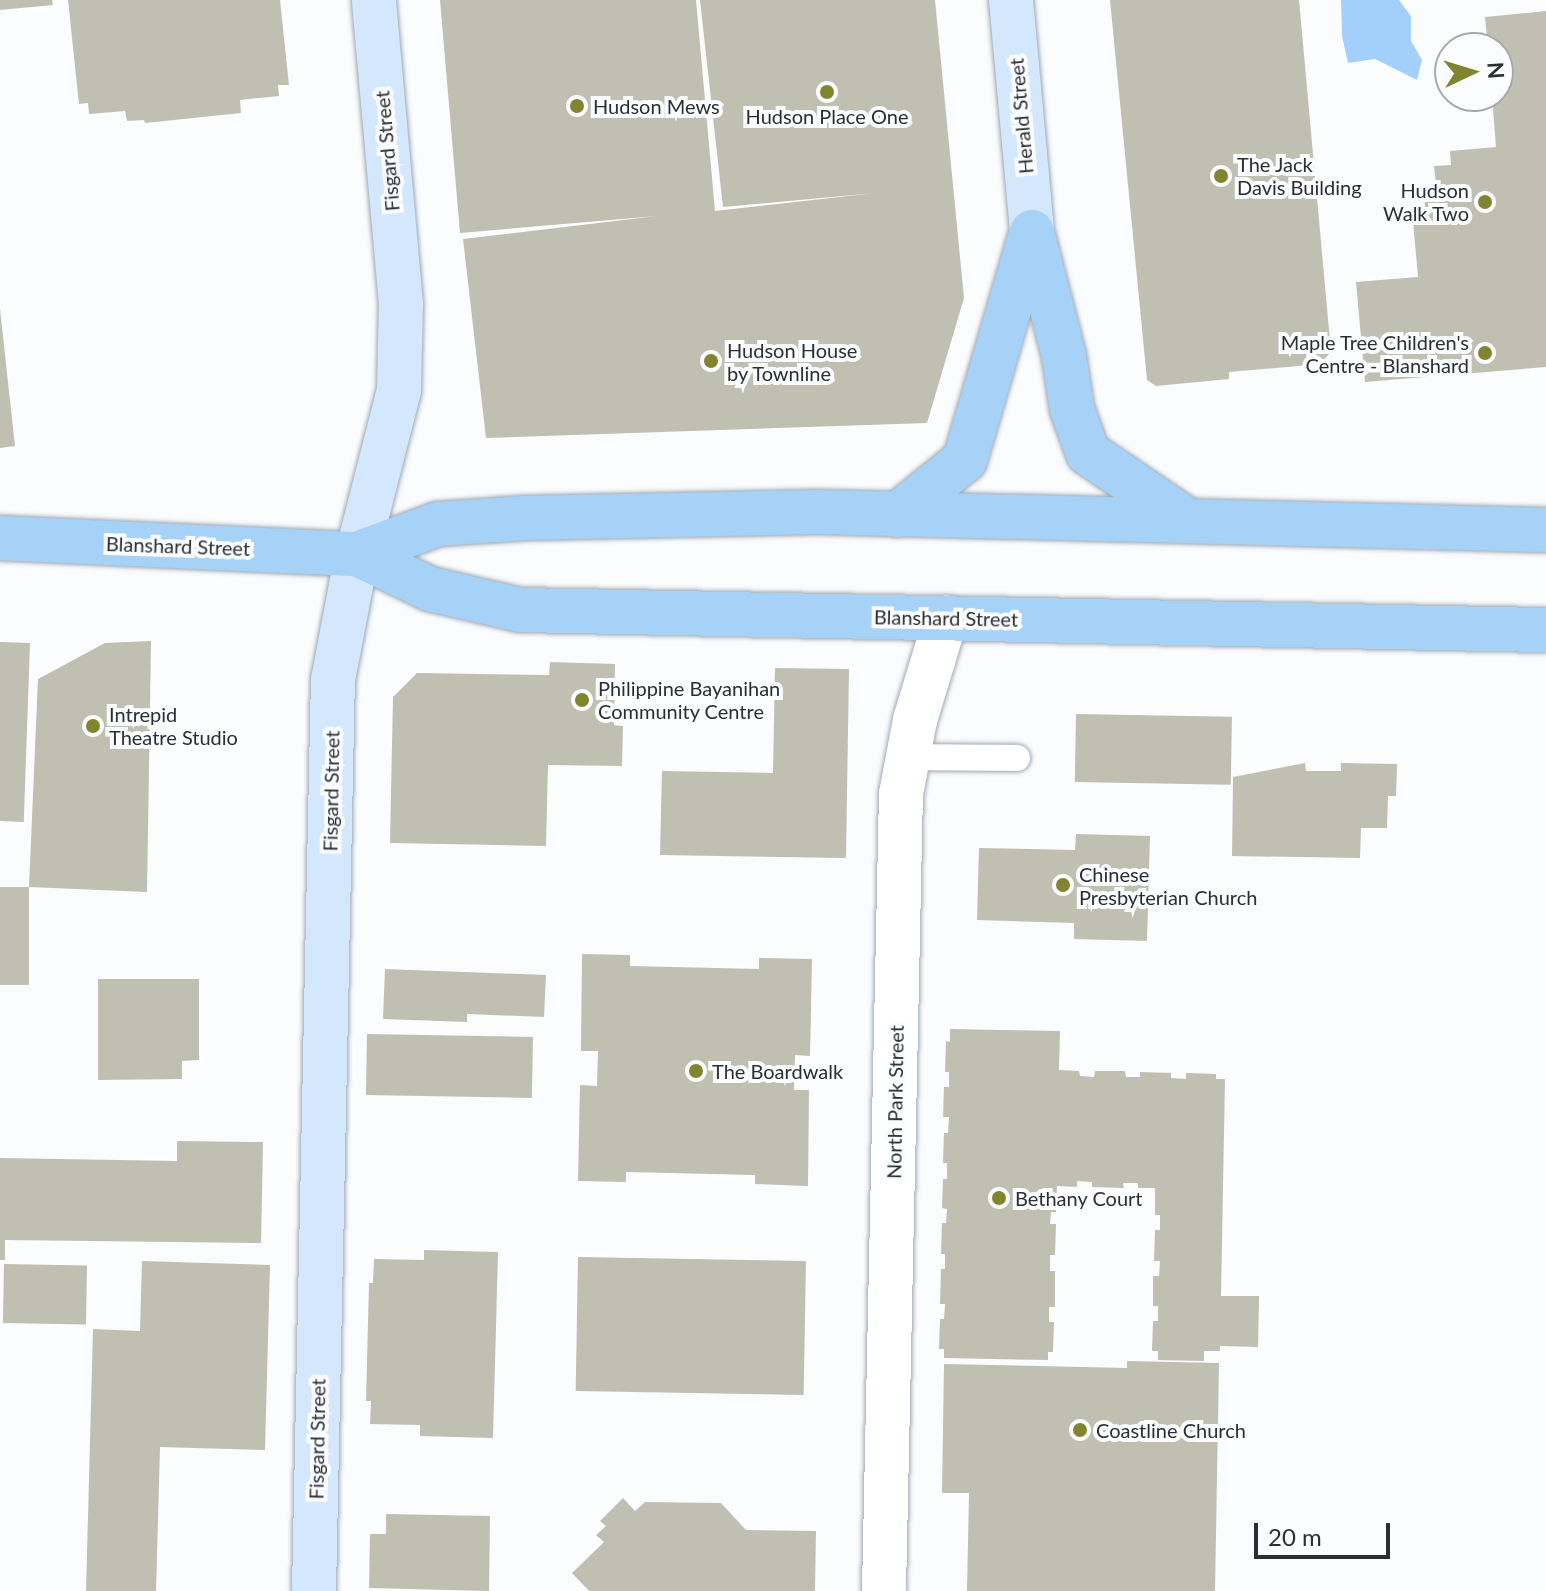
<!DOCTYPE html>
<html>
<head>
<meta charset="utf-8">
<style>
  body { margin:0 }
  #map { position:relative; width:1546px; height:1591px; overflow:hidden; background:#fafcfe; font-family:Lato,sans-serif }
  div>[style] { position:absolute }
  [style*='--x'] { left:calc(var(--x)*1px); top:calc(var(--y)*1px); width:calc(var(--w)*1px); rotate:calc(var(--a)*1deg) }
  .green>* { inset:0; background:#a3d0fb }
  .building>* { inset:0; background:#bfc0b2; transform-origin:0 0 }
  .roads { filter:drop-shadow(0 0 2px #9fa9b3) drop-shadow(0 0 2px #9fa9b3) }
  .lane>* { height:26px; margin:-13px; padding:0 13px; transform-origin:13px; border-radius:13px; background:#fff }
  .street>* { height:44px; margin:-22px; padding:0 22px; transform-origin:22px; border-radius:22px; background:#fff }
  .secondary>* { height:44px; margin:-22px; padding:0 22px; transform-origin:22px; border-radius:22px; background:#d3e8fc }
  .primary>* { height:44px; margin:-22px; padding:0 22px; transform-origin:22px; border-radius:22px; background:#a7d2f8 }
  .dots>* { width:22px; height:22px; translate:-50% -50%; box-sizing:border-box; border:4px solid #fafcfe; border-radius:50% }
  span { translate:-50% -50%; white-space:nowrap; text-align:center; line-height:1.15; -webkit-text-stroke:8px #fafcfe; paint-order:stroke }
  .poi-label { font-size:20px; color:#2b2f33 }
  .left { translate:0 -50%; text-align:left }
  .right { translate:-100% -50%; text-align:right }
  .street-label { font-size:20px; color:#2b2f33 }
  .north { position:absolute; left:1434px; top:32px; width:80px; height:80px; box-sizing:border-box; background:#fafcfe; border:2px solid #a7aaad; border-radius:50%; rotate:86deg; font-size:22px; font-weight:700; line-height:32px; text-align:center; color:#2b2f33 }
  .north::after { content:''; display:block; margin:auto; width:28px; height:36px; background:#81852f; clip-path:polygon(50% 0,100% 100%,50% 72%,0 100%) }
  .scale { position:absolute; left:1254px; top:1523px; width:136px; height:36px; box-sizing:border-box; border:4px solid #2b2f33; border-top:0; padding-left:10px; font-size:24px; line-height:28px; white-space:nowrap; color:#2b2f33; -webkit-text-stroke:6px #fafcfe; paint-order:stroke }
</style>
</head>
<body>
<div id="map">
  <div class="green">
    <div style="clip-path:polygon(1341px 0,1399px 0,1411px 16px,1411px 41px,1422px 60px,1417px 80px,1375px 59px,1348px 63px,1342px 36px)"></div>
  </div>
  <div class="building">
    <div style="clip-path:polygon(0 0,52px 0,53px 5px,0 10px)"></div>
    <div style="clip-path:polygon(68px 0,280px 0,289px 85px,278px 85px,279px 96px,240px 100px,241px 113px,145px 123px,144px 120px,127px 121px,125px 111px,89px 114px,88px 103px,79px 104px)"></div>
    <div style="clip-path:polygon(440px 0,696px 0,715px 211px,875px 193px,723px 207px,700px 0,935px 0,964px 298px,927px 423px,486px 438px,463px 239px,657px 216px,460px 233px)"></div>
    <div style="clip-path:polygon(1110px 0,1299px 0,1331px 352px,1320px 364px,1229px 372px,1229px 379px,1156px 386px,1147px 380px)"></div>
    <div style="clip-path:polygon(1546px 11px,1546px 367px,1365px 382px,1356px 282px,1418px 277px,1412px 210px,1425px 209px,1424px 194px,1437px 193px,1434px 166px,1451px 165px,1450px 151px,1496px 147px,1492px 96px,1498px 96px,1498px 48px,1488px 48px,1485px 17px)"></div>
    <div style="clip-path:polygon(0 309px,15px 446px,0 448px)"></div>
    <div style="clip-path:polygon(151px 641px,147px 892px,29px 887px,38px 679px,105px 643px)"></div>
    <div style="left:0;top:642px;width:30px;height:179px;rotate:2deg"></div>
    <div style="clip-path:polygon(550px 662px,615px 664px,614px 725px,623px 726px,622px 766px,548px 765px,546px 846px,390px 843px,393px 697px,417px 673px,549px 675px)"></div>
    <div style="clip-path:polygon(775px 668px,849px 669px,846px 858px,660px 855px,662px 771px,773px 773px)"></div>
    <div style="left:1076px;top:714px;width:156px;height:68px;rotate:1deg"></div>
    <div style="clip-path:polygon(1305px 763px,1306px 771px,1341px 771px,1341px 763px,1397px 764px,1396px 796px,1388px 796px,1387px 828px,1361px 828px,1360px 858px,1232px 856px,1233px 777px)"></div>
    <div style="clip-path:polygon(1076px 834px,1150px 836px,1147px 941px,1074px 939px,1074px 923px,977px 920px,979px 848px,1075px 850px)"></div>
    <div style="left:0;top:887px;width:29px;height:98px"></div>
    <div style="clip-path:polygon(582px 954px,630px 955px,630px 966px,759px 969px,759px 958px,812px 959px,810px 1056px,795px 1055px,794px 1090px,809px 1090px,808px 1186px,755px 1184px,755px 1175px,626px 1172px,626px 1182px,578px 1181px,580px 1085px,597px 1086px,598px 1051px,581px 1051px)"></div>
    <div style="clip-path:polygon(385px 969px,546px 975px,544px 1017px,467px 1014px,467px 1022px,383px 1019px)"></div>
    <div style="clip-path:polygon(98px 979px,199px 979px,199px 1060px,182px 1061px,182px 1079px,98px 1080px)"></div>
    <div style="clip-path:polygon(950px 1029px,1060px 1031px,1059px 1070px,1079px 1071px,1080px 1076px,1094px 1077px,1095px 1071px,1125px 1071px,1126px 1077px,1140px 1077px,1140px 1072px,1171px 1073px,1171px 1078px,1186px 1079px,1186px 1073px,1216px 1074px,1216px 1079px,1225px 1079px,1221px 1296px,1259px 1296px,1258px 1347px,1220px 1346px,1220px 1351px,1204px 1351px,1204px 1361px,1158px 1360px,1158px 1351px,1152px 1351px,1153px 1321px,1158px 1321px,1158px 1306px,1153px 1306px,1153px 1276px,1159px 1276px,1160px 1261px,1154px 1261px,1155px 1230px,1160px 1230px,1160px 1215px,1155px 1215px,1155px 1188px,1138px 1188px,1138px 1183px,1123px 1183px,1124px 1188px,1092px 1187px,1092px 1182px,1077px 1181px,1077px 1187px,1057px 1186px,1056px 1212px,1051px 1212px,1050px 1224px,1056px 1224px,1055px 1255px,1050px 1255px,1050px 1271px,1055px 1271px,1055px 1307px,1049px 1307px,1049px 1322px,1054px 1322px,1053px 1352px,1048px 1352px,1048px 1360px,944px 1358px,944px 1349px,939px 1349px,940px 1319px,944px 1319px,945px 1304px,940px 1304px,941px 1269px,945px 1269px,945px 1254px,941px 1254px,942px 1223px,946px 1223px,947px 1209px,942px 1208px,943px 1179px,947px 1179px,947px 1163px,943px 1163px,944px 1133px,948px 1133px,949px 1117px,943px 1117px,944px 1087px,949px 1087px,949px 1072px,945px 1072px,946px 1041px,950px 1042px)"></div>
    <div style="left:367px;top:1034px;width:166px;height:61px;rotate:1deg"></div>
    <div style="clip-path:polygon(177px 1141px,263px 1142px,261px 1243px,5px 1240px,5px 1260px,0 1260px,0 1158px,177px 1161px)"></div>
    <div style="clip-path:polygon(424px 1250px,498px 1252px,493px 1438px,420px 1436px,420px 1425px,370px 1424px,371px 1401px,366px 1401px,369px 1283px,373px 1283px,374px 1259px,424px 1260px)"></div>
    <div style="left:578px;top:1257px;width:228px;height:134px;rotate:1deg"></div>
    <div style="clip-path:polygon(142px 1261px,270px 1265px,265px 1450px,160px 1447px,156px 1591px,86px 1591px,93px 1329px,140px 1331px)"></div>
    <div style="left:4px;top:1264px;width:83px;height:59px;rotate:1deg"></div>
    <div style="clip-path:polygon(1127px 1361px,1219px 1363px,1215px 1591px,967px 1591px,969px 1493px,942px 1493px,944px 1364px,1127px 1368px)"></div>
    <div style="clip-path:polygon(623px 1498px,635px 1511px,645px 1502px,721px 1503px,746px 1530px,816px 1531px,815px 1591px,589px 1591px,572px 1573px,604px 1542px,596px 1535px,606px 1526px,600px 1521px)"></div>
    <div style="clip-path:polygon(386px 1514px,490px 1516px,489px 1591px,369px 1588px,370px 1534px,386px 1534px)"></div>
  </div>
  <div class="roads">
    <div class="lane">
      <div style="--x:908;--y:757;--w:109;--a:0.5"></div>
    </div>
    <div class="street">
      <div style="--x:884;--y:1591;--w:797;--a:-88.78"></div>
      <div style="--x:901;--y:794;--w:75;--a:-79.3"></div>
      <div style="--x:915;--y:720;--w:107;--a:-73.1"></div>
    </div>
    <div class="secondary">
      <div style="--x:1011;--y:0;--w:233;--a:84.8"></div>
      <div style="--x:314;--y:1591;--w:911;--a:-88.81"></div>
      <div style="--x:333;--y:680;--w:128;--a:-79.2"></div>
      <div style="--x:357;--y:554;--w:169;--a:-75.6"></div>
      <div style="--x:399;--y:390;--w:86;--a:-88.7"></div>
      <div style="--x:401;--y:304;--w:305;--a:-95.1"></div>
    </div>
    <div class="primary">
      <div style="--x:1032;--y:232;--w:128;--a:75.5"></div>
      <div style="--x:1064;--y:356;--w:54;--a:81.4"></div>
      <div style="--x:1072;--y:409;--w:47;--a:70"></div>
      <div style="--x:1088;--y:453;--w:121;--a:34.2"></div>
      <div style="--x:897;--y:515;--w:87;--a:-39"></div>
      <div style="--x:965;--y:460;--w:235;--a:-73.7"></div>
      <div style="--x:0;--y:538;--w:357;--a:2.6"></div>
      <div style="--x:357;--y:554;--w:86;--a:-20.3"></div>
      <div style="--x:438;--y:524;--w:88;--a:-3.9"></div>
      <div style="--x:526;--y:518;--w:292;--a:-1.2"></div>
      <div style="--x:818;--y:512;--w:728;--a:1.42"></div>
      <div style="--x:357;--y:554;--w:81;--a:25.6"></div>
      <div style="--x:430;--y:589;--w:92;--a:13.1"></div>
      <div style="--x:520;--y:610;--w:1026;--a:1.12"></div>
    </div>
  </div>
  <div class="dots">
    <div style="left:827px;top:92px;background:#81852f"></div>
    <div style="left:577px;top:106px;background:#81852f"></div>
    <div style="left:1221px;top:176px;background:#81852f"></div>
    <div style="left:1485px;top:202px;background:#81852f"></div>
    <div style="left:1485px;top:353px;background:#81852f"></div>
    <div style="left:711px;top:361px;background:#81852f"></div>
    <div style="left:582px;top:700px;background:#81852f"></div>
    <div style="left:93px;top:726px;background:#81852f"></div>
    <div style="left:1063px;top:885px;background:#81852f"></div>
    <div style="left:696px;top:1071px;background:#81852f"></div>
    <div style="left:999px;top:1198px;background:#81852f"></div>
    <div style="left:1080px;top:1430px;background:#81852f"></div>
  </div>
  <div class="poi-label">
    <span class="left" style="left:593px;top:106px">Hudson Mews</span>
    <span style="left:827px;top:116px">Hudson Place One</span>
    <span class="left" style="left:1237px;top:176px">The Jack<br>Davis Building</span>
    <span class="right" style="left:1469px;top:202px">Hudson<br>Walk Two</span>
    <span class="right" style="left:1469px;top:354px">Maple Tree Children's<br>Centre - Blanshard</span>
    <span class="left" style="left:727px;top:362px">Hudson House<br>by Townline</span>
    <span class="left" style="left:598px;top:700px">Philippine Bayanihan<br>Community Centre</span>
    <span class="left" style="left:109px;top:726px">Intrepid<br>Theatre Studio</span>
    <span class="left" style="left:1079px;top:886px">Chinese<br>Presbyterian Church</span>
    <span class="left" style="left:712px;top:1071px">The Boardwalk</span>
    <span class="left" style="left:1015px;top:1198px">Bethany Court</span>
    <span class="left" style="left:1096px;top:1430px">Coastline Church</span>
  </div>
  <div class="street-label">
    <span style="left:1021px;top:116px;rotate:-95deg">Herald Street</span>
    <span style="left:387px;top:151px;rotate:-95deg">Fisgard Street</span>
    <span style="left:178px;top:546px;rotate:2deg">Blanshard Street</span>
    <span style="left:946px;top:618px;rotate:1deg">Blanshard Street</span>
    <span style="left:331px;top:791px;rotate:-89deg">Fisgard Street</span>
    <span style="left:895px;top:1102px;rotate:-89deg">North Park Street</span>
    <span style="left:317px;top:1439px;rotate:-89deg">Fisgard Street</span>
  </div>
  <div class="north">N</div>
  <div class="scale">20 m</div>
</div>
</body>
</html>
